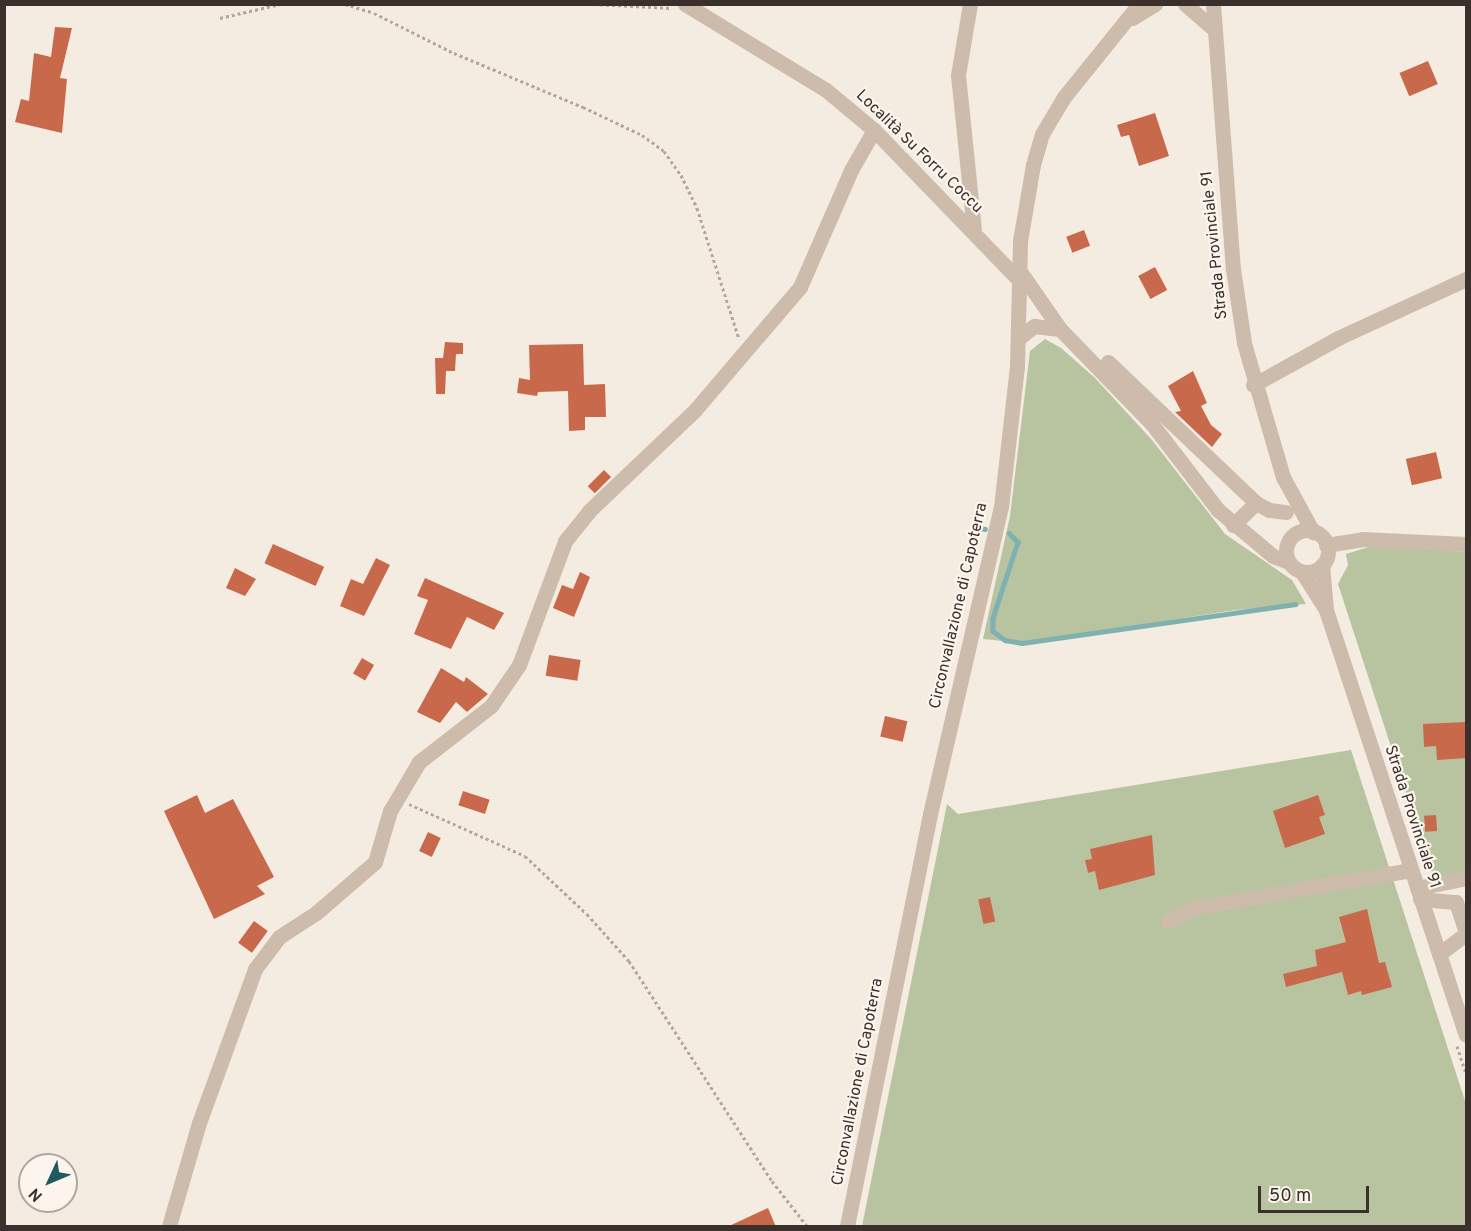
<!DOCTYPE html>
<html>
<head>
<meta charset="utf-8">
<style>
  body { margin:0 }
  #map { position:relative; width:1471px; height:1231px; overflow:hidden; background:#f4ebe1; font-family:Overpass,sans-serif }
  div>[style] { position:absolute }
  [style*='--x'] { left:calc(var(--x)*1px); top:calc(var(--y)*1px); width:calc(var(--w)*1px); rotate:calc(var(--a)*1deg) }
  .green>* { inset:0; background:#b8c4a0 }
  .stream>* { height:4.5px; margin:-2.25px; padding:0 2.25px; transform-origin:2.25px; border-radius:2.25px; background:#7fb0b2 }
  .building>* { inset:0; background:#c8694b; transform-origin:0 0 }
  .path>* { height:3px; margin-top:-1.5px; transform-origin:0; background:repeating-linear-gradient(90deg,#b9a596 0 3px,transparent 0 6px) }
  .minor>* { height:15px; margin:-7.5px; padding:0 7.5px; transform-origin:7.5px; border-radius:7.5px; background:#cdbbac }
  .minor>.ring { margin:-7.5px; padding:0; box-sizing:content-box; background:none; border:15px solid #cdbbac; border-radius:50% }
  span { translate:-50% -50%; white-space:nowrap; text-align:center; line-height:1.15; -webkit-text-stroke:4.5px #fbf5ee; paint-order:stroke }
  .street-label { font-size:16px; color:#3b302b }
  .frame { position:absolute; inset:0; border:6px solid #3b302b; pointer-events:none }
  .north { position:absolute; left:18px; top:1153px; width:60px; height:60px; box-sizing:border-box; background:#fbf5ee; border:2px solid #aea6a0; border-radius:50%; rotate:226deg; font-size:16px; font-weight:700; line-height:24px; text-align:center; color:#3b302b }
  .north::after { content:''; display:block; margin:auto; width:21px; height:27px; background:#1f5a5e; clip-path:polygon(50% 0,100% 100%,50% 72%,0 100%) }
  .scale { position:absolute; left:1258px; top:1186px; width:111px; height:27px; box-sizing:border-box; border:3px solid #3b302b; border-top:0; padding-left:8px; font-size:18px; line-height:21px; white-space:nowrap; color:#3b302b; -webkit-text-stroke:4px #fbf5ee; paint-order:stroke }
</style>
</head>
<body>
<div id="map">
  <div class="green">
    <div style="clip-path:polygon(1045px 339px,1061px 348px,1095px 378px,1152px 440px,1225px 534px,1292px 580px,1306px 604px,1235px 610px,1022px 643px,983px 639px,1010px 516px,1030px 351px)"></div>
    <div style="clip-path:polygon(1375px 545px,1466px 552px,1466px 883px,1437px 888px,1338px 584px,1348px 565px,1346px 554px)"></div>
    <div style="clip-path:polygon(1351px 750px,1466px 1104px,1466px 1226px,862px 1226px,947px 804px,958px 814px)"></div>
  </div>
  <div class="stream">
    <div style="--x:979;--y:528;--w:6;--a:9"></div>
    <div style="--x:1009;--y:533;--w:13;--a:45"></div>
    <div style="--x:1018;--y:542;--w:80;--a:108.2"></div>
    <div style="--x:993;--y:618;--w:13;--a:90"></div>
    <div style="--x:993;--y:631;--w:15;--a:37"></div>
    <div style="--x:1005;--y:640;--w:17;--a:10"></div>
    <div style="--x:1022;--y:643;--w:276;--a:-8.1"></div>
  </div>
  <div class="building">
    <div style="clip-path:polygon(55px 27px,72px 28px,60px 78px,67px 79px,62px 133px,15px 122px,21px 99px,29px 101px,34px 53px,51px 57px)"></div>
    <div style="left:1428px;top:61px;width:25px;height:31px;rotate:67deg"></div>
    <div style="clip-path:polygon(1155px 113px,1169px 156px,1139px 166px,1129px 135px,1121px 137px,1117px 125px)"></div>
    <div style="left:1084px;top:230px;width:17px;height:19px;rotate:69deg"></div>
    <div style="left:1155px;top:267px;width:26px;height:19px;rotate:62deg"></div>
    <div style="clip-path:polygon(445px 342px,463px 343px,463px 354px,456px 354px,455px 371px,446px 371px,445px 394px,436px 394px,435px 358px,443px 358px)"></div>
    <div style="clip-path:polygon(583px 344px,584px 385px,605px 384px,606px 417px,585px 417px,585px 430px,569px 431px,568px 391px,538px 392px,537px 396px,517px 393px,519px 378px,530px 380px,529px 345px)"></div>
    <div style="clip-path:polygon(1193px 371px,1207px 403px,1201px 406px,1211px 425px,1222px 434px,1212px 447px,1175px 412px,1181px 411px,1168px 386px)"></div>
    <div style="left:1436px;top:452px;width:27px;height:31px;rotate:77deg"></div>
    <div style="left:604px;top:470px;width:10px;height:23px;rotate:45deg"></div>
    <div style="left:273px;top:544px;width:56px;height:21px;rotate:24deg"></div>
    <div style="clip-path:polygon(376px 558px,390px 565px,364px 616px,340px 606px,351px 579px,363px 584px)"></div>
    <div style="clip-path:polygon(235px 568px,256px 579px,245px 596px,226px 588px)"></div>
    <div style="clip-path:polygon(580px 572px,590px 577px,574px 617px,553px 608px,562px 585px,573px 589px)"></div>
    <div style="clip-path:polygon(425px 578px,504px 613px,494px 630px,467px 617px,451px 649px,414px 634px,428px 600px,417px 596px)"></div>
    <div style="left:549px;top:655px;width:32px;height:21px;rotate:9deg"></div>
    <div style="left:362px;top:658px;width:14px;height:18px;rotate:30deg"></div>
    <div style="clip-path:polygon(441px 668px,464px 682px,466px 677px,488px 694px,467px 712px,456px 702px,440px 723px,417px 712px)"></div>
    <div style="left:885px;top:716px;width:23px;height:21px;rotate:13deg"></div>
    <div style="clip-path:polygon(1467px 722px,1467px 758px,1437px 760px,1436px 746px,1424px 747px,1423px 724px)"></div>
    <div style="left:463px;top:791px;width:28px;height:15px;rotate:18deg"></div>
    <div style="clip-path:polygon(197px 795px,205px 813px,233px 799px,274px 877px,257px 886px,265px 894px,214px 919px,164px 811px)"></div>
    <div style="clip-path:polygon(1318px 795px,1325px 815px,1319px 817px,1325px 834px,1285px 848px,1273px 811px)"></div>
    <div style="left:1436px;top:815px;width:16px;height:12px;rotate:86deg"></div>
    <div style="left:428px;top:832px;width:14px;height:21px;rotate:25deg"></div>
    <div style="clip-path:polygon(1152px 835px,1155px 875px,1099px 890px,1095px 871px,1088px 873px,1085px 860px,1092px 859px,1090px 849px)"></div>
    <div style="left:990px;top:897px;width:25px;height:12px;rotate:78deg"></div>
    <div style="clip-path:polygon(1367px 909px,1379px 963px,1385px 962px,1392px 987px,1362px 995px,1361px 991px,1348px 995px,1342px 972px,1286px 987px,1283px 974px,1317px 966px,1315px 950px,1346px 942px,1339px 917px)"></div>
    <div style="left:254px;top:921px;width:17px;height:27px;rotate:36deg"></div>
    <div style="clip-path:polygon(768px 1208px,776px 1227px,727px 1227px)"></div>
  </div>
  <div class="path">
    <div style="--x:345;--y:4;--w:30;--a:17"></div>
    <div style="--x:374;--y:13;--w:89;--a:26.6"></div>
    <div style="--x:454;--y:53;--w:140;--a:22.7"></div>
    <div style="--x:583;--y:107;--w:65;--a:25.4"></div>
    <div style="--x:642;--y:135;--w:27;--a:36"></div>
    <div style="--x:664;--y:151;--w:29;--a:55"></div>
    <div style="--x:681;--y:175;--w:37;--a:64"></div>
    <div style="--x:697;--y:208;--w:138;--a:72.2"></div>
    <div style="--x:594;--y:4;--w:77;--a:3"></div>
    <div style="--x:220;--y:18;--w:62;--a:-13.1"></div>
    <div style="--x:409;--y:804;--w:127;--a:24.1"></div>
    <div style="--x:525;--y:856;--w:85;--a:43.1"></div>
    <div style="--x:587;--y:914;--w:63;--a:48.2"></div>
    <div style="--x:629;--y:961;--w:262;--a:57"></div>
    <div style="--x:772;--y:1181;--w:57;--a:52.1"></div>
    <div style="--x:1457;--y:1046;--w:28;--a:72"></div>
  </div>
  <div class="minor">
    <div style="--x:685;--y:4;--w:165;--a:31.4"></div>
    <div style="--x:826;--y:90;--w:62;--a:39.8"></div>
    <div style="--x:874;--y:130;--w:209;--a:46"></div>
    <div style="--x:970;--y:4;--w:72;--a:99.6"></div>
    <div style="--x:958;--y:75;--w:155;--a:84.1"></div>
    <div style="--x:1185;--y:4;--w:38;--a:41"></div>
    <div style="--x:1213;--y:4;--w:266;--a:85.7"></div>
    <div style="--x:1233;--y:269;--w:75;--a:81.5"></div>
    <div style="--x:1244;--y:343;--w:140;--a:73.8"></div>
    <div style="--x:1283;--y:477;--w:63;--a:61.4"></div>
    <div style="--x:1132;--y:18;--w:27;--a:-31"></div>
    <div style="--x:1019;--y:270;--w:72;--a:55.2"></div>
    <div style="--x:1060;--y:329;--w:132;--a:45.9"></div>
    <div style="--x:1152;--y:424;--w:108;--a:52.5"></div>
    <div style="--x:1218;--y:510;--w:72;--a:39.9"></div>
    <div style="--x:1273;--y:556;--w:17;--a:21"></div>
    <div style="--x:1018;--y:339;--w:21;--a:-39"></div>
    <div style="--x:1034;--y:326;--w:26;--a:7"></div>
    <div style="--x:1108;--y:362;--w:204;--a:43.6"></div>
    <div style="--x:1256;--y:503;--w:15;--a:28"></div>
    <div style="--x:1269;--y:510;--w:17;--a:7"></div>
    <div style="--x:1253;--y:385;--w:99;--a:-28.9"></div>
    <div style="--x:1340;--y:337;--w:139;--a:-24.7"></div>
    <div style="--x:1233;--y:525;--w:32;--a:-44"></div>
    <div class="ring" style="left:1286px;top:530px;width:27px;height:27px"></div>
    <div style="--x:1326;--y:545;--w:36;--a:-9"></div>
    <div style="--x:1362;--y:539;--w:104;--a:2.8"></div>
    <div style="--x:1322;--y:565;--w:45;--a:84.9"></div>
    <div style="--x:1326;--y:610;--w:447;--a:71.8"></div>
    <div style="--x:1302;--y:572;--w:45;--a:57.7"></div>
    <div style="--x:1417;--y:888;--w:50;--a:-11.5"></div>
    <div style="--x:1420;--y:899;--w:36;--a:5"></div>
    <div style="--x:1456;--y:902;--w:33;--a:72"></div>
    <div style="--x:1168;--y:921;--w:28;--a:-27"></div>
    <div style="--x:1193;--y:908;--w:221;--a:-9.9"></div>
    <div style="--x:1439;--y:954;--w:34;--a:-37"></div>
    <div style="--x:169;--y:1226;--w:107;--a:-73.8"></div>
    <div style="--x:199;--y:1123;--w:164;--a:-70"></div>
    <div style="--x:255;--y:969;--w:40;--a:-53"></div>
    <div style="--x:279;--y:937;--w:44;--a:-33"></div>
    <div style="--x:316;--y:913;--w:78;--a:-40.8"></div>
    <div style="--x:375;--y:862;--w:53;--a:-73.6"></div>
    <div style="--x:390;--y:811;--w:57;--a:-59.4"></div>
    <div style="--x:419;--y:762;--w:91;--a:-37.9"></div>
    <div style="--x:491;--y:706;--w:50;--a:-55.7"></div>
    <div style="--x:519;--y:665;--w:132;--a:-69.6"></div>
    <div style="--x:565;--y:541;--w:38;--a:-51"></div>
    <div style="--x:589;--y:511;--w:146;--a:-43.6"></div>
    <div style="--x:695;--y:410;--w:162;--a:-49.5"></div>
    <div style="--x:800;--y:287;--w:128;--a:-66.4"></div>
    <div style="--x:851;--y:170;--w:46;--a:-60.1"></div>
    <div style="--x:847;--y:1226;--w:420;--a:-78.6"></div>
    <div style="--x:930;--y:814;--w:315;--a:-77"></div>
    <div style="--x:1001;--y:507;--w:142;--a:-83.5"></div>
    <div style="--x:1017;--y:366;--w:125;--a:-88.6"></div>
    <div style="--x:1020;--y:241;--w:77;--a:-80.3"></div>
    <div style="--x:1033;--y:165;--w:32;--a:-74"></div>
    <div style="--x:1042;--y:134;--w:43;--a:-59.3"></div>
    <div style="--x:1064;--y:97;--w:119;--a:-51.1"></div>
  </div>
  <div class="street-label">
    <span style="left:919px;top:152px;rotate:44deg">Località Su Forru Coccu</span>
    <span style="left:1215px;top:245px;rotate:-96deg">Strada Provinciale 91</span>
    <span style="left:959px;top:606px;rotate:-77deg">Circonvallazione di Capoterra</span>
    <span style="left:1412px;top:817px;rotate:72deg">Strada Provinciale 91</span>
    <span style="left:858px;top:1082px;rotate:-79deg">Circonvallazione di Capoterra</span>
  </div>
  <div class="frame"></div>
  <div class="north">N</div>
  <div class="scale">50 m</div>
</div>
</body>
</html>
